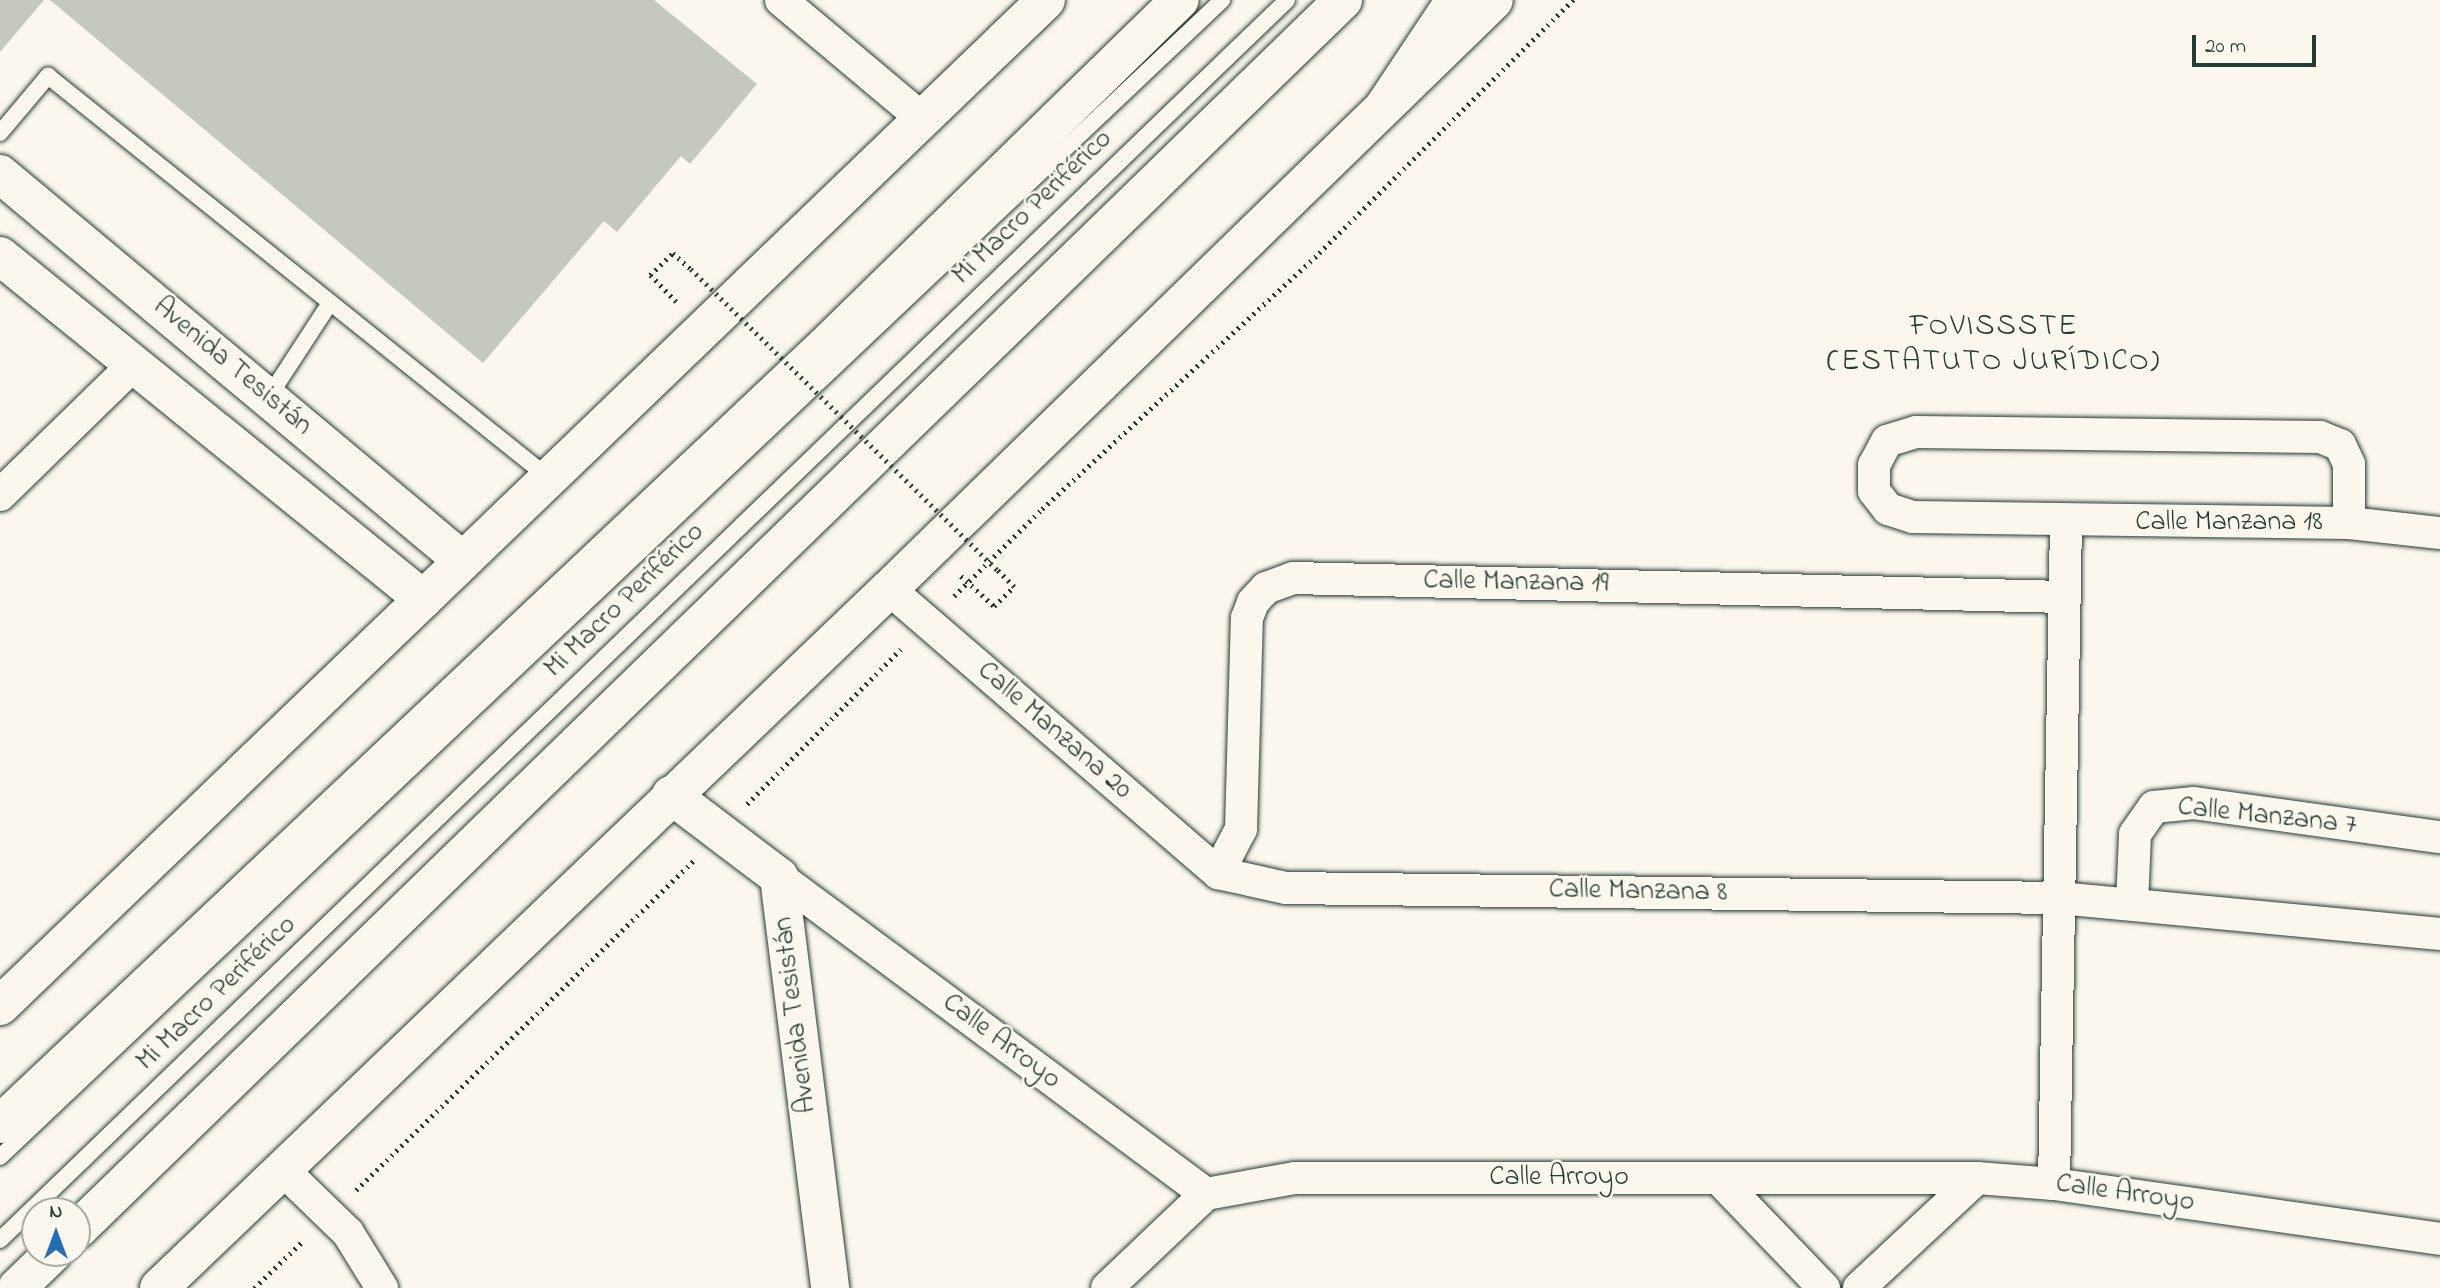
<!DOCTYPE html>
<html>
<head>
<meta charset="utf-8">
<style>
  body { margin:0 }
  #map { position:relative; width:2440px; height:1288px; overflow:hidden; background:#fbf7ec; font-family:"Indie Flower",sans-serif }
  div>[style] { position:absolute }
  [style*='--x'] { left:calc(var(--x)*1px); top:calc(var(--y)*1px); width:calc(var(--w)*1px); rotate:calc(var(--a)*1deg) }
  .building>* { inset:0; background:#c4c9be }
  .path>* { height:4.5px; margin-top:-2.25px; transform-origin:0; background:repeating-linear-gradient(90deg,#1f3d34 0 2px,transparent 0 7px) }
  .roads { filter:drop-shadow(0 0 2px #1f3d34) drop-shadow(0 0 2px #1f3d34) }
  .lane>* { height:16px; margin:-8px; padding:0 8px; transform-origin:8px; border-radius:8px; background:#fbf7ec }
  .street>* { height:32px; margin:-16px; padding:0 16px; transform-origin:16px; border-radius:16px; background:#fbf7ec }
  .secondary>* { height:38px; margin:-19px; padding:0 19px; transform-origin:19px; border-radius:19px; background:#fbf7ec }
  .highway>* { height:38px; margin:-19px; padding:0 19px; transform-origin:19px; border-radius:19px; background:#fbf7ec }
  .path-bridge>* { height:4.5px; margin-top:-2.25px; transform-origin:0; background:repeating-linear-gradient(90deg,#1f3d34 0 2px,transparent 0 7px) }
  span { translate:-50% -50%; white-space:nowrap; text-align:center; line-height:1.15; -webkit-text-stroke:5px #fbf7ec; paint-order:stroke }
  .street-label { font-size:28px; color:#1f3d34 }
  .neighbourhood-label { font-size:30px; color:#1f3d34; letter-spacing:2px }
  .north { position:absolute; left:21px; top:1197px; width:70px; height:70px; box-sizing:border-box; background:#fbf7ec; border:2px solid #a3ada2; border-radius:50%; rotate:0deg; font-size:19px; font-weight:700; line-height:28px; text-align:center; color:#1f3d34 }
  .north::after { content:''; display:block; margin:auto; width:24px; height:32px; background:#1f6fb2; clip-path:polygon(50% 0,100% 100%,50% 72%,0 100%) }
  .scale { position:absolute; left:2192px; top:35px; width:124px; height:32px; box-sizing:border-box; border:4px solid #1f3d34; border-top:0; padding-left:9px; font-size:21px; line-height:24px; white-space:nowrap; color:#1f3d34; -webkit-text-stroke:5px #fbf7ec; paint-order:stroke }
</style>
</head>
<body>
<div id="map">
  <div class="building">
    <div style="clip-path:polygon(0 0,44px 0,0 52px)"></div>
    <div style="clip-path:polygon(50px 0,654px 0,757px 84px,690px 164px,681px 156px,617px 232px,604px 221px,483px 363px)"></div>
  </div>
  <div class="path">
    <div style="--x:676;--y:302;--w:37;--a:-134"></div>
    <div style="--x:650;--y:275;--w:32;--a:-44"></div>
    <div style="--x:673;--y:253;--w:24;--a:42"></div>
    <div style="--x:961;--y:576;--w:45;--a:42.3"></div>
    <div style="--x:994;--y:606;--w:28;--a:-44"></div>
    <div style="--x:1014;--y:587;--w:24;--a:-135"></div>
    <div style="--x:954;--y:596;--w:124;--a:-44.7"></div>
    <div style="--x:1042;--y:509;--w:377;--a:-42.7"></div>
    <div style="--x:1319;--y:253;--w:359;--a:-44.9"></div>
    <div style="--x:747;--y:804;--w:218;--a:-45.2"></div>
    <div style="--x:356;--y:1190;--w:471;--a:-44.3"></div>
    <div style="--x:254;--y:1288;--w:69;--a:-43.8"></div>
  </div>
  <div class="roads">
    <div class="lane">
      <div style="--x:0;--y:133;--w:75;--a:-49.9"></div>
      <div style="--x:48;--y:76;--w:642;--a:38.74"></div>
      <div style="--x:268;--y:398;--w:113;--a:-56.9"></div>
      <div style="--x:0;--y:1157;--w:1683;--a:-43.43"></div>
      <div style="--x:0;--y:1240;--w:1787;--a:-43.93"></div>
    </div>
    <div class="street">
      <div style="--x:781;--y:0;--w:185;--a:40"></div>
      <div style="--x:0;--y:495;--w:186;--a:-44.3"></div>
      <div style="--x:2349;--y:523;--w:59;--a:-90"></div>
      <div style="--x:2349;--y:464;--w:21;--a:-115"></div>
      <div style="--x:2340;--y:445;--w:22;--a:-158"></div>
      <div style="--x:2320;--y:437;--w:404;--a:-179.3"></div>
      <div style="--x:1916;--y:432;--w:30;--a:163"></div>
      <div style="--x:1887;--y:441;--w:27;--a:118"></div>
      <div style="--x:1874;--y:465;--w:26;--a:90"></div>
      <div style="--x:1874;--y:491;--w:23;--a:52"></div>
      <div style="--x:1888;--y:509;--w:26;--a:18"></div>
      <div style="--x:1913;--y:517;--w:436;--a:0.8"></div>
      <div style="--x:2349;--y:523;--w:92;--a:6.3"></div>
      <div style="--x:889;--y:589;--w:435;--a:40.8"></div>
      <div style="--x:1218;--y:873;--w:70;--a:12.4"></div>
      <div style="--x:1286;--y:888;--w:773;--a:0.74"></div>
      <div style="--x:2059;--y:898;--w:383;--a:5.4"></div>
      <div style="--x:1218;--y:873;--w:50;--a:-62.4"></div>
      <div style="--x:1241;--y:829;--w:211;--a:-88.4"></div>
      <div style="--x:1247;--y:618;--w:17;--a:-69"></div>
      <div style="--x:1253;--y:602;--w:19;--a:-47"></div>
      <div style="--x:1266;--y:588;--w:29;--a:-20"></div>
      <div style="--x:1293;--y:578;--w:771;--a:1.41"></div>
      <div style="--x:779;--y:877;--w:532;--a:36.59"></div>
      <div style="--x:1206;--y:1194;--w:90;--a:-10.2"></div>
      <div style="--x:1295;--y:1178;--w:682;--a:0"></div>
      <div style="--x:1977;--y:1178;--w:77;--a:4.5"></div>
      <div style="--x:2054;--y:1184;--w:390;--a:8.1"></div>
      <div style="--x:2132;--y:904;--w:70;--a:-87.5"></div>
      <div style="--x:2135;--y:834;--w:33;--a:-55"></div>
      <div style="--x:2154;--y:807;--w:40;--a:-5.7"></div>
      <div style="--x:2194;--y:803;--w:248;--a:7.9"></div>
      <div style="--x:282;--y:1169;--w:92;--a:44.1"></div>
      <div style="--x:348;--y:1233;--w:65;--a:58.3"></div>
      <div style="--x:1718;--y:1178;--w:153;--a:46.1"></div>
      <div style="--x:2054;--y:1184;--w:662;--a:-88.96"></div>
      <div style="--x:1107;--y:1288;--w:137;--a:-43.5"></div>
      <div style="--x:1859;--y:1288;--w:161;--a:-43"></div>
    </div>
    <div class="secondary">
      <div style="--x:0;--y:174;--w:603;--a:39.89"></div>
      <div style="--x:0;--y:256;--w:545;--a:39.04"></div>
      <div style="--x:671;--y:795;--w:136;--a:37.2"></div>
      <div style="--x:779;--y:877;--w:414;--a:82.9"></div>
      <div style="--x:0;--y:1006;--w:1451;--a:-43.88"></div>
      <div style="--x:159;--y:1288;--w:1011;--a:-43.76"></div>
      <div style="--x:889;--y:589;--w:844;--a:-44.23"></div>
    </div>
    <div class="highway">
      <div style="--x:1383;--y:108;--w:130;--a:-56.3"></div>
      <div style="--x:0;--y:1124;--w:1135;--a:-43.32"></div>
      <div style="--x:826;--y:345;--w:494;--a:-44.3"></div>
      <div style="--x:77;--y:1230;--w:1765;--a:-44.17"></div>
      <div style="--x:17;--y:1288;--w:50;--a:-44.2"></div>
    </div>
  </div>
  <div class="path-bridge">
    <div style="--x:691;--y:269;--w:429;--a:44.5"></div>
  </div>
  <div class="street-label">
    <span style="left:1033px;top:208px;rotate:-44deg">Mi Macro Periférico</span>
    <span style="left:232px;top:367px;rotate:40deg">Avenida Tesistán</span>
    <span style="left:2229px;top:523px">Calle Manzana 18</span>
    <span style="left:1516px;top:583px;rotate:1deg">Calle Manzana 19</span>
    <span style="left:625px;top:601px;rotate:-44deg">Mi Macro Periférico</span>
    <span style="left:1054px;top:731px;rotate:41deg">Calle Manzana 20</span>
    <span style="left:2267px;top:817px;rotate:6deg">Calle Manzana 7</span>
    <span style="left:1638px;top:892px;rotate:1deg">Calle Manzana 8</span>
    <span style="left:217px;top:994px;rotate:-44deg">Mi Macro Periférico</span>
    <span style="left:796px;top:1015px;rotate:-97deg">Avenida Tesistán</span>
    <span style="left:1001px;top:1042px;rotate:37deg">Calle Arroyo</span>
    <span style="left:1559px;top:1178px">Calle Arroyo</span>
    <span style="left:2125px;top:1194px;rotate:8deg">Calle Arroyo</span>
  </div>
  <div class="neighbourhood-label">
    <span style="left:1994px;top:344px">FOVISSSTE<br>(ESTATUTO JURÍDICO)</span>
  </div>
  <div class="north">N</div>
  <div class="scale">20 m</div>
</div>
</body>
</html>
